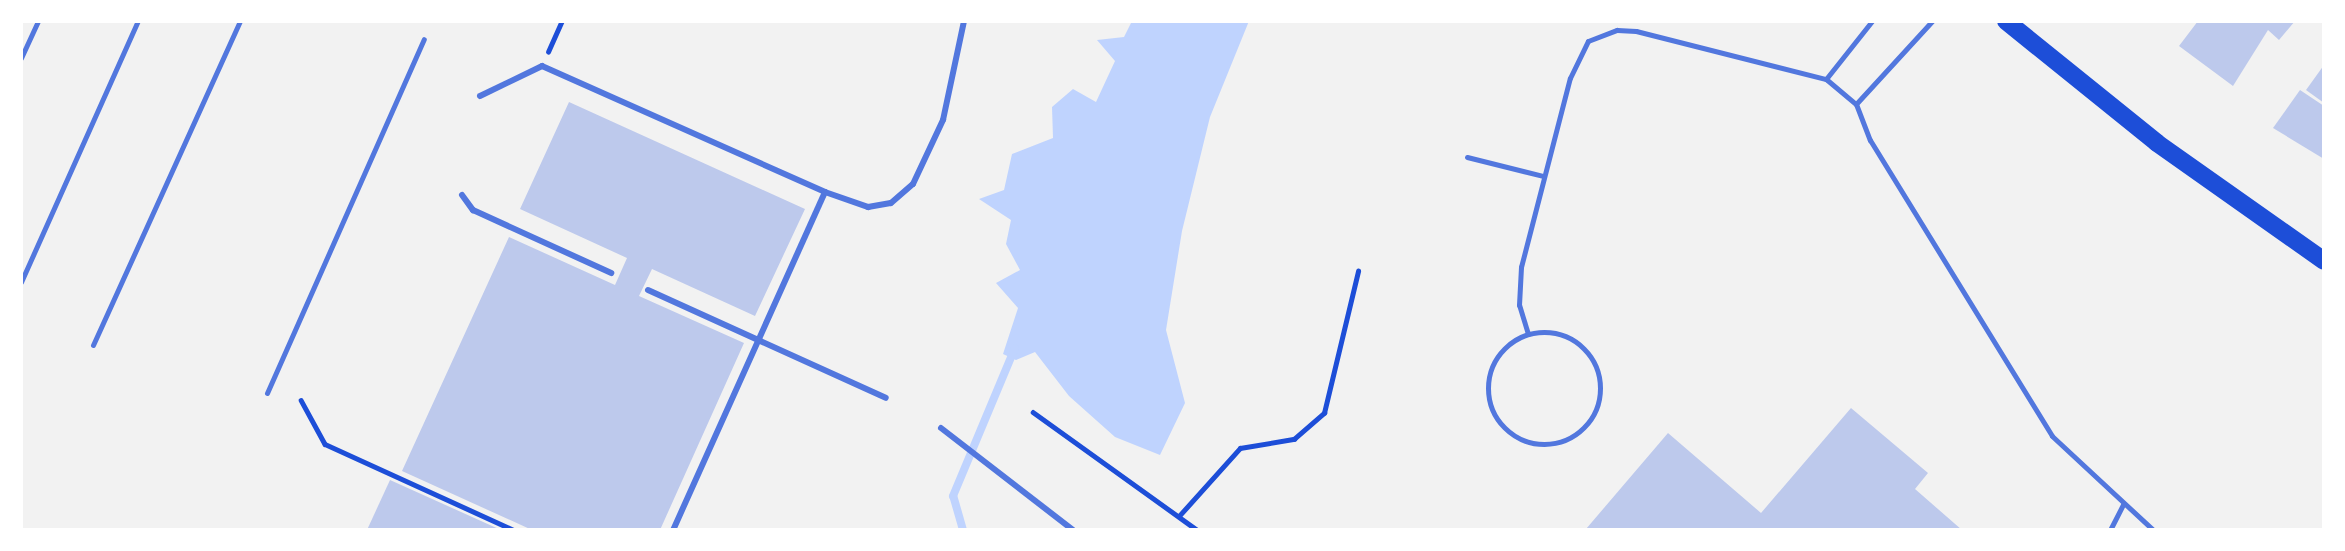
<!DOCTYPE html>
<html>
<head>
<meta charset="utf-8">
<style>
  body { margin:0 }
  #map { position:relative; width:2345px; height:551px; overflow:hidden; background:#f2f2f2; font-family:"Nunito Sans",sans-serif }
  div>[style] { position:absolute }
  [style*='--x'] { left:calc(var(--x)*1px); top:calc(var(--y)*1px); width:calc(var(--w)*1px); rotate:calc(var(--a)*1deg) }
  .water>* { inset:0; background:#bfd3fe }
  .stream>* { height:8px; margin:-4px; padding:0 4px; transform-origin:4px; border-radius:4px; background:#bfd3fe }
  .building>* { inset:0; background:#bdc9ec }
  .path>* { height:4.5px; margin:-2.25px; padding:0 2.25px; transform-origin:2.25px; border-radius:2.25px; background:#1d4ed8 }
  .service>* { height:5px; margin:-2.5px; padding:0 2.5px; transform-origin:2.5px; border-radius:2.5px; background:#5277de }
  .service>.ring { margin:-2.5px; padding:0; box-sizing:content-box; background:none; border:5px solid #5277de; border-radius:50% }
  .pedestrian>* { height:6px; margin:-3px; padding:0 3px; transform-origin:3px; border-radius:3px; background:#5277de }
  .primary>* { height:18px; margin:-9px; padding:0 9px; transform-origin:9px; border-radius:9px; background:#1d4ed8 }
  span { translate:-50% -50%; white-space:nowrap; text-align:center; line-height:1.15; -webkit-text-stroke:7px #fff; paint-order:stroke }
  .frame { position:absolute; inset:0; border:23px solid #fff; pointer-events:none }
</style>
</head>
<body>
<div id="map">
  <div class="water">
    <div style="clip-path:polygon(1132px 21px,1249px 21px,1210px 117px,1182px 231px,1166px 330px,1185px 403px,1160px 455px,1115px 437px,1069px 396px,1035px 352px,1016px 360px,1003px 354px,1018px 308px,996px 283px,1020px 270px,1006px 244px,1011px 220px,979px 199px,1004px 190px,1012px 154px,1053px 138px,1052px 107px,1073px 89px,1096px 102px,1115px 61px,1097px 40px,1124px 37px)"></div>
  </div>
  <div class="stream">
    <div style="--x:963;--y:530;--w:35;--a:-106"></div>
    <div style="--x:953;--y:496;--w:160;--a:-67.3"></div>
  </div>
  <div class="building">
    <div style="clip-path:polygon(2198px 21px,2295px 21px,2279px 40px,2268px 30px,2233px 86px,2179px 46px)"></div>
    <div style="clip-path:polygon(2324px 65px,2324px 103px,2306px 90px)"></div>
    <div style="clip-path:polygon(2300px 90px,2324px 106px,2324px 159px,2273px 128px)"></div>
    <div style="clip-path:polygon(569px 102px,805px 209px,755px 316px,652px 269px,639px 296px,744px 343px,660px 530px,532px 530px,402px 471px,509px 237px,615px 285px,627px 258px,520px 209px)"></div>
    <div style="clip-path:polygon(1851px 408px,1928px 473px,1915px 489px,1962px 530px,1586px 529px,1668px 433px,1761px 513px)"></div>
    <div style="clip-path:polygon(390px 480px,501px 530px,367px 530px)"></div>
  </div>
  <div class="path">
    <div style="--x:548;--y:52;--w:34;--a:-66"></div>
    <div style="--x:301;--y:400;--w:50;--a:61.4"></div>
    <div style="--x:325;--y:444;--w:208;--a:24.5"></div>
    <div style="--x:1033;--y:412;--w:202;--a:35.7"></div>
    <div style="--x:1179;--y:516;--w:91;--a:-48.1"></div>
    <div style="--x:1240;--y:448;--w:55;--a:-9.5"></div>
    <div style="--x:1294;--y:439;--w:40;--a:-41"></div>
    <div style="--x:1324;--y:413;--w:146;--a:-76.5"></div>
  </div>
  <div class="service">
    <div style="--x:21;--y:58;--w:41;--a:-65.3"></div>
    <div style="--x:1826;--y:79;--w:74;--a:-51.6"></div>
    <div style="--x:1856;--y:104;--w:113;--a:-47.5"></div>
    <div style="--x:1467;--y:157;--w:78;--a:14"></div>
    <div style="--x:21;--y:282;--w:286;--a:-65.9"></div>
    <div class="ring" style="left:1488px;top:332px;width:107px;height:107px"></div>
    <div style="--x:1528;--y:334;--w:30;--a:-107"></div>
    <div style="--x:1519;--y:305;--w:38;--a:-87"></div>
    <div style="--x:1521;--y:267;--w:195;--a:-75.5"></div>
    <div style="--x:1570;--y:78;--w:41;--a:-64.1"></div>
    <div style="--x:1588;--y:41;--w:31;--a:-21"></div>
    <div style="--x:1617;--y:30;--w:19;--a:3"></div>
    <div style="--x:1636;--y:31;--w:196;--a:14.2"></div>
    <div style="--x:1826;--y:79;--w:39;--a:40"></div>
    <div style="--x:1856;--y:104;--w:39;--a:69"></div>
    <div style="--x:1870;--y:140;--w:347;--a:58.4"></div>
    <div style="--x:2052;--y:436;--w:138;--a:42.9"></div>
    <div style="--x:93;--y:345;--w:356;--a:-65.6"></div>
    <div style="--x:267;--y:393;--w:387;--a:-66.1"></div>
    <div style="--x:2110;--y:530;--w:29;--a:-63"></div>
  </div>
  <div class="pedestrian">
    <div style="--x:480;--y:96;--w:69;--a:-25.8"></div>
    <div style="--x:542;--y:66;--w:310;--a:24"></div>
    <div style="--x:825;--y:192;--w:371;--a:114.2"></div>
    <div style="--x:825;--y:192;--w:46;--a:19.2"></div>
    <div style="--x:868;--y:207;--w:23;--a:-10"></div>
    <div style="--x:891;--y:203;--w:29;--a:-41"></div>
    <div style="--x:913;--y:184;--w:71;--a:-64.9"></div>
    <div style="--x:943;--y:120;--w:101;--a:-78"></div>
    <div style="--x:462;--y:195;--w:19;--a:54"></div>
    <div style="--x:473;--y:210;--w:152;--a:24.5"></div>
    <div style="--x:648;--y:290;--w:261;--a:24.4"></div>
    <div style="--x:941;--y:428;--w:167;--a:37.7"></div>
  </div>
  <div class="primary">
    <div style="--x:2006;--y:21;--w:194;--a:38.9"></div>
    <div style="--x:2157;--y:143;--w:204;--a:35.2"></div>
  </div>
  <div class="frame"></div>
</div>
</body>
</html>
